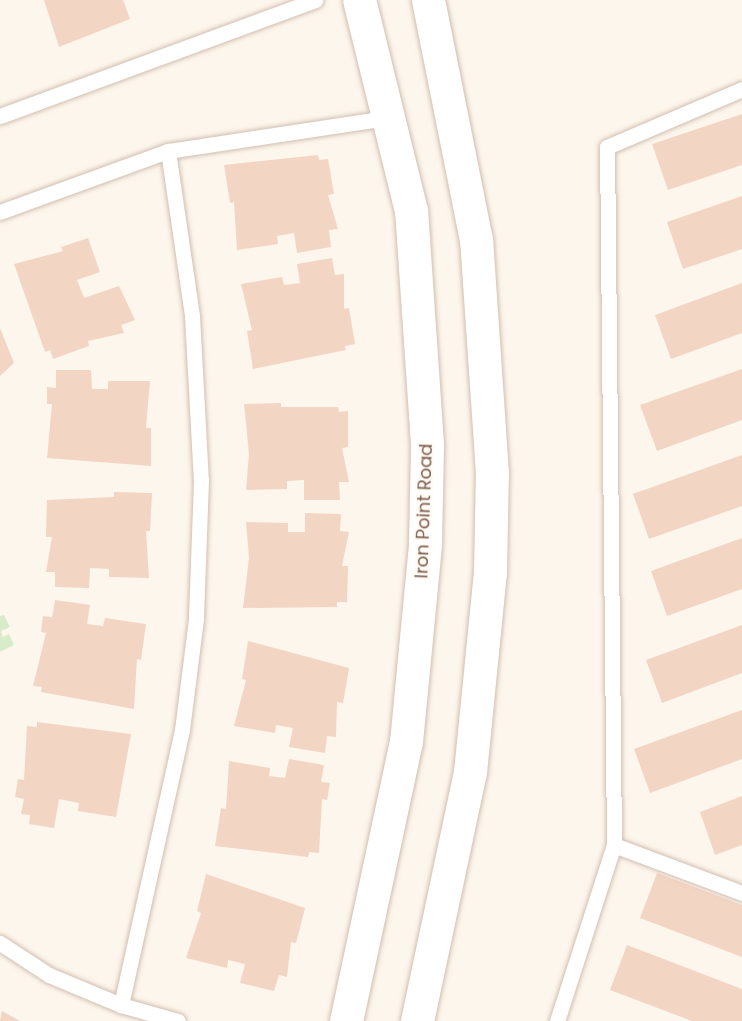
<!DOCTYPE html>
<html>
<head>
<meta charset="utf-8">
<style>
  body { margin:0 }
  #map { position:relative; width:742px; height:1021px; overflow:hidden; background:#fdf6ec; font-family:Poppins,sans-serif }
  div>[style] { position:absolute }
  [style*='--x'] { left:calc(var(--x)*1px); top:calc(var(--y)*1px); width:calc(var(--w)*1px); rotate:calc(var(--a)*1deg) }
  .green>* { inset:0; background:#d8ecc9 }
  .building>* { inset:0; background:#f3d5c3 }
  .roads { filter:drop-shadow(0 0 2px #d1beb0) drop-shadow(0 0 2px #d1beb0) }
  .lane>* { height:15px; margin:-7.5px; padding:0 7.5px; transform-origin:7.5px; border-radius:7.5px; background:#fff }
  .secondary>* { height:33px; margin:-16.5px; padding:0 16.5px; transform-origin:16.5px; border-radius:16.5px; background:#fff }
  span { translate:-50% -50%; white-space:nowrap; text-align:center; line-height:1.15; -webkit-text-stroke:4.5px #fffaf3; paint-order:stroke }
  .street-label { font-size:18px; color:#7a5c4d }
</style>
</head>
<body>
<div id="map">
  <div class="green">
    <div style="clip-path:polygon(4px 615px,10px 627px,1px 631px,3px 637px,9px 634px,14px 645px,0 652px,0 616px)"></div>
  </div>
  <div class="building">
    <div style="clip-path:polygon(44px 0,123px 0,130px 19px,59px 47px)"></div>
    <div style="clip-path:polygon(742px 114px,742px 165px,668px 190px,652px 144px)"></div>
    <div style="clip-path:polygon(318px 155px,319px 160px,328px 159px,334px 194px,328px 195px,338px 229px,329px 230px,331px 247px,297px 253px,294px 233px,277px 236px,278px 244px,237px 250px,234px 202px,230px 203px,224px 165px)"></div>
    <div style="clip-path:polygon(742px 196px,742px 249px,683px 269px,667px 222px)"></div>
    <div style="clip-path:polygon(88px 238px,100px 272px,77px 280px,84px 298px,119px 286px,135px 320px,121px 325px,124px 333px,88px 341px,89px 346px,53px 359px,50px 350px,45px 352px,14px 264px,63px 251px,61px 247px)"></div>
    <div style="clip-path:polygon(332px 258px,335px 275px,344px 274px,344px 309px,349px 308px,355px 344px,345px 346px,346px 350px,253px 369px,247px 331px,252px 330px,241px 284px,282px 277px,284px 285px,300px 283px,297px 264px)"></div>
    <div style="clip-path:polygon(742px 283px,742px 333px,671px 359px,655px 315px)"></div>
    <div style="clip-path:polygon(0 328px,14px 363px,0 376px)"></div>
    <div style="clip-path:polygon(742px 369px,742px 420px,657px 451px,640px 405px)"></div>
    <div style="clip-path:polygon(56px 370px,91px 370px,92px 389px,108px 389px,108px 381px,150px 381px,146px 428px,151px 428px,151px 466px,47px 458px,52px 404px,47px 404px,47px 387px,56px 388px)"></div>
    <div style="clip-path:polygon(281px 403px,281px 407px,338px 407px,339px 412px,348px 411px,348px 447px,342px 448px,349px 482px,339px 482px,340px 500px,304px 500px,304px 480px,287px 481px,287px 489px,246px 490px,249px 454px,244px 404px)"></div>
    <div style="clip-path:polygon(742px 455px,742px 506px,649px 539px,633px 494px)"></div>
    <div style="clip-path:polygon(114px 492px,152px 493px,150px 531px,146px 531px,149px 578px,109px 577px,109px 569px,90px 568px,89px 588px,55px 587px,55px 572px,46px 572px,52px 537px,46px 537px,47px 500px,114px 497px)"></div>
    <div style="clip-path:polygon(305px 513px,341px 514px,340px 531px,349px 532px,342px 566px,348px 566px,347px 602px,337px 602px,337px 607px,243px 608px,249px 558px,246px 522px,288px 523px,288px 532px,305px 532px)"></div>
    <div style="clip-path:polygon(742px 538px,742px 589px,667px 616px,651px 571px)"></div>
    <div style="clip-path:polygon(55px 600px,90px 605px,87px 624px,103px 626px,105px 618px,146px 624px,141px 660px,137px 659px,134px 709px,41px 692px,42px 687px,33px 686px,46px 633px,41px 632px,43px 616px,52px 617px)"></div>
    <div style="clip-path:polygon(742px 625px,742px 673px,662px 703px,646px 660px)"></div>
    <div style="clip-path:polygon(248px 641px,349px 668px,343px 703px,337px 702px,336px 737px,327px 736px,325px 753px,289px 747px,293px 728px,276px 725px,275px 733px,234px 726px,246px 680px,242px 679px)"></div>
    <div style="clip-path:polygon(742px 710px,742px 759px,650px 793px,634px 749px)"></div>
    <div style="clip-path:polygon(37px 722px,131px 734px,116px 817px,78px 811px,79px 803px,59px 799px,54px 828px,29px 824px,30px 815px,21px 814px,24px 799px,15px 797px,18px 779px,24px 780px,27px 726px,37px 727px)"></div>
    <div style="clip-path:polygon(289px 759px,324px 765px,321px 782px,330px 783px,327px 800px,322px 799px,319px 853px,309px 852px,308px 857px,215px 846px,221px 808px,226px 809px,229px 761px,270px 768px,269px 776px,285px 778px)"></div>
    <div style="clip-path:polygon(742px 796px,742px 845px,715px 855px,700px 812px)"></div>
    <div style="clip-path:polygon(657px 873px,742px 905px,742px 957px,640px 918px)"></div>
    <div style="clip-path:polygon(206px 874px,305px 908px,296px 943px,291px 942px,287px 977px,279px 975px,274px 991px,240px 983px,245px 964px,228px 960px,227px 968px,186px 958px,201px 913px,197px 911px)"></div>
    <div style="clip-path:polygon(627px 945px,742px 989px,742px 1021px,692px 1021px,610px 990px)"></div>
    <div style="clip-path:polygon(2px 1011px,20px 1021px,0 1021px)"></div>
  </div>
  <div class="roads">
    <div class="lane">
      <div style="--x:0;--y:116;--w:336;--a:-20.2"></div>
      <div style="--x:168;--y:151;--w:220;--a:-8.6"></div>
      <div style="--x:0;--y:212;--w:179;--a:-20"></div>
      <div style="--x:168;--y:151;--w:167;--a:81.7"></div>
      <div style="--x:192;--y:316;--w:164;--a:86.9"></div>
      <div style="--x:201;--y:480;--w:139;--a:92.1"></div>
      <div style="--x:196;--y:619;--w:112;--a:97.2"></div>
      <div style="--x:182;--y:730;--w:282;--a:102.5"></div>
      <div style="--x:121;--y:1005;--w:78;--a:-157.4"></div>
      <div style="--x:49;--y:975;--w:59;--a:-146.9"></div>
      <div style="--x:614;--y:845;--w:137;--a:20.6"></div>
      <div style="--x:121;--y:1005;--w:59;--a:15.7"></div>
      <div style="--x:557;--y:1021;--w:185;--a:-72.1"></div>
      <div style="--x:614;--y:845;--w:698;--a:-90.57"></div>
      <div style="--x:607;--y:147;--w:147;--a:-23.2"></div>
    </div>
    <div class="secondary">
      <div style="--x:346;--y:1021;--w:285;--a:-77.9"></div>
      <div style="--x:406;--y:742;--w:200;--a:-84.5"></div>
      <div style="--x:425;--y:543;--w:99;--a:-88.8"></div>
      <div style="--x:427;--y:444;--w:234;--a:-93.9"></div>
      <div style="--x:411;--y:211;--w:217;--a:-103.8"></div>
      <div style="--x:417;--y:1021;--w:255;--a:-78"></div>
      <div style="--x:470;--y:772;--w:200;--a:-84.3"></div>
      <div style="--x:490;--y:573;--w:100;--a:-88.9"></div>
      <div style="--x:492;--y:473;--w:234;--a:-93.9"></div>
      <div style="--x:476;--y:240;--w:245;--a:-101.3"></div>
    </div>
  </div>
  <div class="street-label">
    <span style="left:424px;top:511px;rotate:-88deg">Iron Point Road</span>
  </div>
</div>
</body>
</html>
